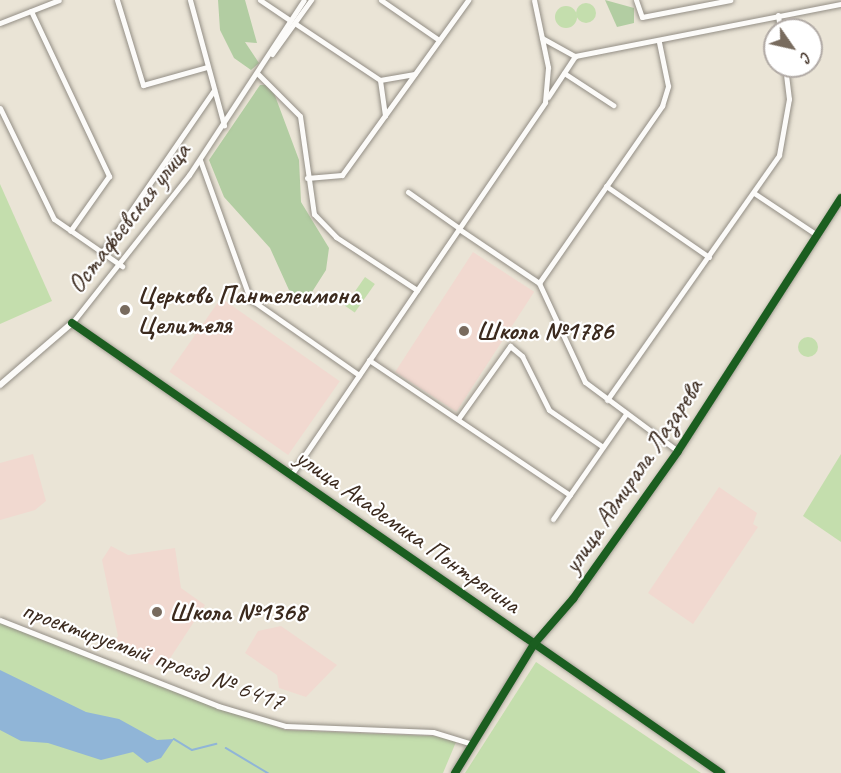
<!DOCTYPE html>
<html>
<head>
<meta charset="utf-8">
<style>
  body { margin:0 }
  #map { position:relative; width:841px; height:773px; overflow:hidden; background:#eae4d6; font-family:Caveat,sans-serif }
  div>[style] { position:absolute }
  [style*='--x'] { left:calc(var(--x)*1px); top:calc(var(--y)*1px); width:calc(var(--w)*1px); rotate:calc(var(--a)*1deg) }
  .built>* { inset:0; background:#f1d9d0; transform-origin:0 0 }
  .green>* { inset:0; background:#c4dead; transform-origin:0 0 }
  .round { border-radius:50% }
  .forest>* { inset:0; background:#b2cda2 }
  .water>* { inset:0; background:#90b5d7 }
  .stream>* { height:1.5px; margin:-0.75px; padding:0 0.75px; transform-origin:0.75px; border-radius:0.75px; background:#90b5d7 }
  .roads { filter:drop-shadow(0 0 2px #938e85) drop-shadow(0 0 2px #938e85) }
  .minor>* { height:5px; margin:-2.5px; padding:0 2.5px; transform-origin:2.5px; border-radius:2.5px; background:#fcfbf9 }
  .tertiary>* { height:6px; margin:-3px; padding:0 3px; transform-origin:3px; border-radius:3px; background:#fcfbf9 }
  .cycleway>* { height:8px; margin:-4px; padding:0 4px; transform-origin:4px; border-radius:4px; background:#1b5e20 }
  .dots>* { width:16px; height:16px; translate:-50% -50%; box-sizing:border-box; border:3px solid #fff; border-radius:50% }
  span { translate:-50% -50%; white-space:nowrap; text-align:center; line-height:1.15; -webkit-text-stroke:4.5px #fff; paint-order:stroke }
  .street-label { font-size:26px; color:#3b2a1e }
  .poi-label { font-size:26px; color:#3b2a1e; font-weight:700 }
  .left { translate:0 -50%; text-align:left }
  .north { position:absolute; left:763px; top:18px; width:60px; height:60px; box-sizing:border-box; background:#fff; border:2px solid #b1aaa5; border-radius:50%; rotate:124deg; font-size:16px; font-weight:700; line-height:24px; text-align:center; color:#3b2a1e }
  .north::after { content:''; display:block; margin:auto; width:21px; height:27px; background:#786b5e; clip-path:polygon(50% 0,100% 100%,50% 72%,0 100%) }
</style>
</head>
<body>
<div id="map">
  <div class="built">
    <div style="left:473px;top:252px;width:73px;height:143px;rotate:33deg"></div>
    <div style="left:221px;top:298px;width:145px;height:90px;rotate:35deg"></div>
    <div style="clip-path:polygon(33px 454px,46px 501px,35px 510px,0 520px,0 463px)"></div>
    <div style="clip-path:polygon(719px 487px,757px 513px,753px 524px,758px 527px,693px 624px,648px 593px)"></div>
    <div style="clip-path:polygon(111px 546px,128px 555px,175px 548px,181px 588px,205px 605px,163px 669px,110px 649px,118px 636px,102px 560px)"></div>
    <div style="clip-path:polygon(281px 626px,337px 665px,306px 697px,279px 688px,277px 675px,245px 653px,258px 631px)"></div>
  </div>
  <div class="green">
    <div class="round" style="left:576px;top:3px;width:20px;height:20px"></div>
    <div class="round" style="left:555px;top:6px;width:22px;height:22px"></div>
    <div style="clip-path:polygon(0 184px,52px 301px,0 324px)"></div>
    <div style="left:365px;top:277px;width:12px;height:35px;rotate:35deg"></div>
    <div class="round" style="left:798px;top:337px;width:20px;height:20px"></div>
    <div style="clip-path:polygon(841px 454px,841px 542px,803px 516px)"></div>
    <div style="clip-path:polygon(0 623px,285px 730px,454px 737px,456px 742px,443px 773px,0 773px)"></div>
    <div style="clip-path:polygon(536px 662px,701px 773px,465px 773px)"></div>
  </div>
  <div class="forest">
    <div style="clip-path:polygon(218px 0,245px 0,257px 43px,245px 42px,259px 63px,251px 70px,234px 58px,220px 30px)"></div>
    <div style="clip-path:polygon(605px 0,634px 8px,634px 23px,617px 27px)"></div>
    <div style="clip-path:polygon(260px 85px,271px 85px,299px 160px,301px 202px,329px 248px,326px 270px,305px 303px,289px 290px,270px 248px,224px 197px,209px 160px)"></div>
  </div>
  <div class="water">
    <div style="clip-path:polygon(0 670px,86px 712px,119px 719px,157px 740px,174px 739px,161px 758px,147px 763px,133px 752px,101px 760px,48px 743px,21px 741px,0 730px)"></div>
  </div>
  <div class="stream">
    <div style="--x:174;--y:739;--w:21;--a:31"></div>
    <div style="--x:192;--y:750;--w:25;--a:-14"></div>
    <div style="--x:226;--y:748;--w:49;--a:30.8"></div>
  </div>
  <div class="roads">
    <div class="minor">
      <div style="--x:117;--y:0;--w:89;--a:73"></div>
      <div style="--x:143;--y:85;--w:66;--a:-15.7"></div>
      <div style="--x:190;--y:0;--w:130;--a:74.8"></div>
      <div style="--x:260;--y:0;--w:36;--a:34"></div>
      <div style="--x:381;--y:0;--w:70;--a:34.6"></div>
      <div style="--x:636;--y:0;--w:18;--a:71"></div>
      <div style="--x:642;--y:17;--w:90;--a:-10.9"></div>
      <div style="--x:31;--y:11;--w:183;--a:64.7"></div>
      <div style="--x:109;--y:176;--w:67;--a:125.3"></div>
      <div style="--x:778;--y:15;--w:15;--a:82"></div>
      <div style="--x:0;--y:23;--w:63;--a:-21.3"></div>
      <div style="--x:296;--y:24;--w:101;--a:33.7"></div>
      <div style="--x:380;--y:80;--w:35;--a:-10"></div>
      <div style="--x:542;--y:38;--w:38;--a:29"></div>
      <div style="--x:575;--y:56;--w:271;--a:-11.1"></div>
      <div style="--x:272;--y:54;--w:67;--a:-54.2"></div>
      <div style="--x:564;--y:73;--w:59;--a:33.1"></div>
      <div style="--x:258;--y:74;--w:59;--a:45"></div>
      <div style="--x:300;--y:116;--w:99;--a:81.9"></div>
      <div style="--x:314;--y:214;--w:32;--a:46"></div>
      <div style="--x:336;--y:237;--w:97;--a:33.2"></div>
      <div style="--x:380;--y:80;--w:36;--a:82"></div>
      <div style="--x:548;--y:97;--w:49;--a:-56.6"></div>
      <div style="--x:0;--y:108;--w:123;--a:64.1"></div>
      <div style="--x:54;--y:219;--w:83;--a:34.7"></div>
      <div style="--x:200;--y:160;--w:148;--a:70.2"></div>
      <div style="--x:250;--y:299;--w:133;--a:34.9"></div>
      <div style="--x:307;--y:178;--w:35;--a:-5"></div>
      <div style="--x:342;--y:175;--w:216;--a:-54.2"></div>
      <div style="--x:606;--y:186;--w:125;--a:34.6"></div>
      <div style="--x:408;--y:192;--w:62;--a:35.2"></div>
      <div style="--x:754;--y:193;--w:76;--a:33.7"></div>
      <div style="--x:459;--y:229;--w:97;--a:34"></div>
      <div style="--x:539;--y:283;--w:109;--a:65.1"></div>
      <div style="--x:585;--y:382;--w:116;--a:36.6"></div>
      <div style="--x:102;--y:253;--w:198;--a:-55.5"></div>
      <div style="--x:539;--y:283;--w:216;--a:-55.2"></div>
      <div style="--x:662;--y:106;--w:21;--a:-73"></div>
      <div style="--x:668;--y:86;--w:45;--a:-101.6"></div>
      <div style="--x:72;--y:323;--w:189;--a:-51.7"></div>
      <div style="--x:189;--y:175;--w:209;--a:-56.7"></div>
      <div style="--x:369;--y:360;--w:242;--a:33.9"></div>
      <div style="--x:607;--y:400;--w:299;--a:-54.9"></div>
      <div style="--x:779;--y:155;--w:57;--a:-79.9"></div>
      <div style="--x:789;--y:99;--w:33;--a:-97"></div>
      <div style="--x:458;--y:419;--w:90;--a:-54.5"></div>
      <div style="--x:510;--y:346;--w:16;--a:40"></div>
      <div style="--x:522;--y:356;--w:60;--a:63.4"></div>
      <div style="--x:549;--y:410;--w:65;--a:34.4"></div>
      <div style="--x:291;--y:475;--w:451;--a:-55.7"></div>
      <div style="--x:545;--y:102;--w:35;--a:-85"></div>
      <div style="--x:548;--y:67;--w:68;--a:-101.8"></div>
      <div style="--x:553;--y:519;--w:128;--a:-55.2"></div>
      <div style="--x:0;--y:620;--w:234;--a:21.5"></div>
      <div style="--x:218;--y:706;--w:71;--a:16.4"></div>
      <div style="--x:286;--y:726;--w:147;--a:2.3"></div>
      <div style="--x:433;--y:732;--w:39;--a:17"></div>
      <div style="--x:534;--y:644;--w:60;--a:-49.1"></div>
      <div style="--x:573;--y:599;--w:181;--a:-54.6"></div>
      <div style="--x:678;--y:451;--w:301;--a:-57.2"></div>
    </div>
    <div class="tertiary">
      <div style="--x:0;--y:385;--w:95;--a:-40.7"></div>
      <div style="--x:72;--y:323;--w:790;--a:34.74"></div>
      <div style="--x:455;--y:773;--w:151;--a:-58.5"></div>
    </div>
  </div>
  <div class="cycleway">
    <div style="--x:72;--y:323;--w:790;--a:34.74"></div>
    <div style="--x:455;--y:773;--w:151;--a:-58.5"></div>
    <div style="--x:534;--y:644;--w:60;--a:-49.1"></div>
    <div style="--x:573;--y:599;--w:181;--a:-54.6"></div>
    <div style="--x:678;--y:451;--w:301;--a:-57.2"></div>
  </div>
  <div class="dots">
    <div style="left:125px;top:310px;background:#786b5e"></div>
    <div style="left:464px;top:331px;background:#786b5e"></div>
    <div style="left:157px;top:612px;background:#786b5e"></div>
  </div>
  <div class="street-label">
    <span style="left:129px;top:218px;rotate:-52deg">Остафьевская улица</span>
    <span style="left:633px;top:476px;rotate:-56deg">улица Адмирала Лазарева</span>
    <span style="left:408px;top:531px;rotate:35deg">улица Академика Понтрягина</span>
    <span style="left:153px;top:656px;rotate:20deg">проектируемый проезд № 6417</span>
  </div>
  <div class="poi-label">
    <span class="left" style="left:137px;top:310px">Церковь Пантелеимона<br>Целителя</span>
    <span class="left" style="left:476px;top:331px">Школа №1786</span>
    <span class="left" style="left:169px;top:612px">Школа №1368</span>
  </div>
  <div class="north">С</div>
</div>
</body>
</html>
